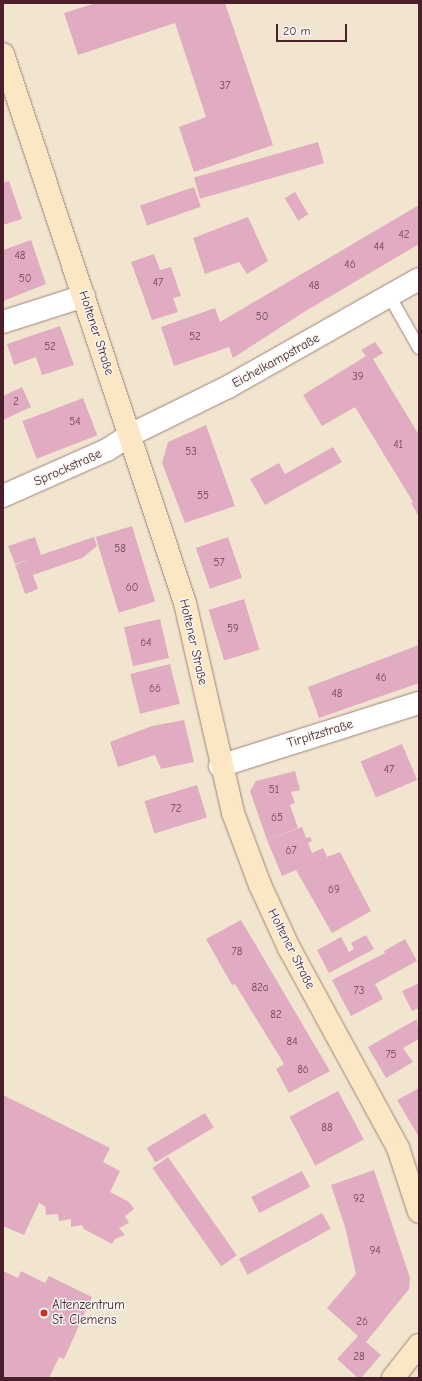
<!DOCTYPE html>
<html>
<head>
<meta charset="utf-8">
<style>
  body { margin:0 }
  #map { position:relative; width:422px; height:1381px; overflow:hidden; background:#f2e5cf; font-family:"Comic Neue",sans-serif }
  div>[style] { position:absolute }
  [style*='--x'] { left:calc(var(--x)*1px); top:calc(var(--y)*1px); width:calc(var(--w)*1px); rotate:calc(var(--a)*1deg) }
  .building>* { inset:0; background:#e1acc2; transform-origin:0 0 }
  .roads { filter:drop-shadow(0 0 1px #9e827d) drop-shadow(0 0 1px #9e827d) }
  .lane>* { height:12px; margin:-6px; padding:0 6px; transform-origin:6px; border-radius:6px; background:#fff }
  .street>* { height:22px; margin:-11px; padding:0 11px; transform-origin:11px; border-radius:11px; background:#fff }
  .secondary>* { height:22px; margin:-11px; padding:0 11px; transform-origin:11px; border-radius:11px; background:#fbe7c3 }
  .dots>* { width:11px; height:11px; translate:-50% -50%; box-sizing:border-box; border:2px solid #f6f6f2; border-radius:50% }
  span { translate:-50% -50%; white-space:nowrap; text-align:center; line-height:1.15; -webkit-text-stroke:3px #f6f6f2; paint-order:stroke }
  .number-label { font-size:11px; color:#704251 }
  .number-label span { -webkit-text-stroke-width:0 }
  .street-label { font-size:13px; color:#4a1f2b }
  .poi-label { font-size:13px; color:#4a1f2b }
  .left { translate:0 -50%; text-align:left }
  .frame { position:absolute; inset:0; border:4px solid #4a1f2b; pointer-events:none }
  .scale { position:absolute; left:276px; top:24px; width:71px; height:18px; box-sizing:border-box; border:2px solid #4a1f2b; border-top:0; padding-left:5px; font-size:12px; line-height:14px; white-space:nowrap; color:#4a1f2b; -webkit-text-stroke:3px #f6f6f2; paint-order:stroke }
</style>
</head>
<body>
<div id="map">
  <div class="building">
    <div style="clip-path:polygon(96px 3px,225px 3px,273px 145px,194px 172px,179px 127px,206px 117px,175px 23px,78px 55px,64px 13px)"></div>
    <div style="left:318px;top:142px;width:22px;height:129px;rotate:74deg"></div>
    <div style="clip-path:polygon(9px 181px,22px 219px,3px 225px,3px 183px)"></div>
    <div style="left:194px;top:187px;width:21px;height:57px;rotate:71deg"></div>
    <div style="left:295px;top:192px;width:26px;height:12px;rotate:59deg"></div>
    <div style="clip-path:polygon(419px 205px,419px 244px,304px 312px,233px 358px,229px 347px,174px 366px,161px 327px,215px 308px,220px 322px)"></div>
    <div style="clip-path:polygon(248px 217px,268px 261px,247px 274px,239px 262px,205px 274px,193px 238px)"></div>
    <div style="clip-path:polygon(31px 240px,46px 284px,3px 301px,3px 250px)"></div>
    <div style="clip-path:polygon(154px 254px,160px 270px,171px 267px,181px 296px,173px 298px,178px 312px,152px 320px,131px 262px)"></div>
    <div style="clip-path:polygon(60px 326px,74px 365px,42px 375px,36px 357px,14px 365px,7px 344px)"></div>
    <div style="clip-path:polygon(375px 342px,383px 353px,373px 359px,419px 435px,419px 517px,411px 503px,413px 502px,355px 407px,322px 426px,303px 395px,366px 356px,361px 350px)"></div>
    <div style="clip-path:polygon(22px 387px,31px 407px,3px 420px,3px 396px)"></div>
    <div style="left:83px;top:398px;width:40px;height:65px;rotate:69deg"></div>
    <div style="clip-path:polygon(206px 425px,235px 506px,185px 523px,162px 463px,168px 442px)"></div>
    <div style="clip-path:polygon(333px 447px,342px 462px,265px 505px,250px 479px,279px 463px,285px 474px)"></div>
    <div style="left:132px;top:526px;width:79px;height:38px;rotate:73deg"></div>
    <div style="clip-path:polygon(35px 537px,41px 555px,94px 537px,97px 546px,82px 558px,33px 575px,38px 589px,25px 594px,15px 565px,30px 559px,15px 564px,8px 546px)"></div>
    <div style="left:228px;top:537px;width:43px;height:34px;rotate:71deg"></div>
    <div style="left:244px;top:599px;width:53px;height:37px;rotate:73deg"></div>
    <div style="left:160px;top:619px;width:40px;height:37px;rotate:77deg"></div>
    <div style="clip-path:polygon(419px 645px,419px 683px,319px 718px,308px 687px)"></div>
    <div style="left:170px;top:664px;width:41px;height:41px;rotate:76deg"></div>
    <div style="clip-path:polygon(184px 720px,194px 762px,161px 769px,155px 755px,118px 767px,110px 742px,152px 726px)"></div>
    <div style="left:402px;top:744px;width:39px;height:45px;rotate:67deg"></div>
    <div style="clip-path:polygon(295px 771px,300px 790px,291px 792px,295px 803px,290px 805px,298px 828px,267px 840px,250px 791px,256px 781px)"></div>
    <div style="left:197px;top:785px;width:34px;height:55px;rotate:73deg"></div>
    <div style="clip-path:polygon(302px 827px,306px 838px,310px 837px,312px 841px,308px 843px,312px 853px,323px 848px,327px 857px,340px 852px,371px 911px,332px 933px,296px 870px,282px 876px,267px 840px)"></div>
    <div style="clip-path:polygon(241px 920px,330px 1071px,289px 1093px,276px 1069px,284px 1064px,235px 984px,232px 985px,206px 939px)"></div>
    <div style="clip-path:polygon(366px 935px,374px 949px,329px 973px,317px 950px,341px 937px,349px 952px,354px 949px,351px 943px)"></div>
    <div style="clip-path:polygon(405px 939px,417px 961px,375px 984px,383px 999px,351px 1016px,332px 980px,385px 953px,384px 951px)"></div>
    <div style="clip-path:polygon(419px 983px,419px 1008px,412px 1011px,402px 991px)"></div>
    <div style="clip-path:polygon(417px 1019px,419px 1039px,403px 1048px,413px 1062px,386px 1078px,368px 1047px)"></div>
    <div style="clip-path:polygon(419px 1088px,419px 1137px,397px 1100px)"></div>
    <div style="left:338px;top:1091px;width:55px;height:55px;rotate:62deg"></div>
    <div style="clip-path:polygon(3px 1095px,110px 1148px,103px 1162px,120px 1171px,110px 1192px,129px 1202px,134px 1209px,125px 1216px,129px 1223px,119px 1228px,125px 1235px,115px 1239px,112px 1244px,84px 1229px,82px 1225px,71px 1227px,71px 1219px,59px 1221px,58px 1214px,46px 1215px,45px 1206px,39px 1203px,24px 1235px,3px 1226px)"></div>
    <div style="left:205px;top:1113px;width:17px;height:68px;rotate:59deg"></div>
    <div style="left:168px;top:1157px;width:120px;height:19px;rotate:55deg"></div>
    <div style="clip-path:polygon(374px 1170px,410px 1278px,409px 1289px,366px 1342px,381px 1355px,361px 1378px,358px 1378px,337px 1359px,358px 1336px,327px 1308px,356px 1274px,345px 1227px,331px 1185px)"></div>
    <div style="left:302px;top:1171px;width:18px;height:57px;rotate:63deg"></div>
    <div style="left:322px;top:1213px;width:18px;height:95px;rotate:61deg"></div>
    <div style="clip-path:polygon(3px 1271px,18px 1278px,21px 1271px,45px 1283px,49px 1276px,92px 1297px,64px 1359px,59px 1357px,49px 1378px,3px 1378px)"></div>
  </div>
  <div class="roads">
    <div class="lane">
      <div style="--x:390;--y:297;--w:59;--a:60.4"></div>
    </div>
    <div class="street">
      <div style="--x:3;--y:322;--w:85;--a:-17.8"></div>
      <div style="--x:3;--y:496;--w:114;--a:-23.9"></div>
      <div style="--x:107;--y:450;--w:27;--a:-33"></div>
      <div style="--x:130;--y:435;--w:109;--a:-26.1"></div>
      <div style="--x:228;--y:387;--w:219;--a:-29.5"></div>
      <div style="--x:220;--y:766;--w:209;--a:-17.6"></div>
    </div>
    <div class="secondary">
      <div style="--x:3;--y:54;--w:578;--a:71.66"></div>
      <div style="--x:185;--y:603;--w:215;--a:77.1"></div>
      <div style="--x:233;--y:813;--w:77;--a:69.4"></div>
      <div style="--x:260;--y:885;--w:69;--a:65.3"></div>
      <div style="--x:289;--y:948;--w:228;--a:61.4"></div>
      <div style="--x:398;--y:1148;--w:67;--a:71.8"></div>
      <div style="--x:393;--y:1378;--w:42;--a:-51.8"></div>
    </div>
  </div>
  <div class="dots">
    <div style="left:44px;top:1313px;background:#c8321e"></div>
  </div>
  <div class="number-label">
    <span style="left:225px;top:86px">37</span>
    <span style="left:404px;top:235px">42</span>
    <span style="left:379px;top:247px">44</span>
    <span style="left:20px;top:256px">48</span>
    <span style="left:350px;top:265px">46</span>
    <span style="left:25px;top:279px">50</span>
    <span style="left:158px;top:283px">47</span>
    <span style="left:314px;top:286px">48</span>
    <span style="left:262px;top:317px">50</span>
    <span style="left:195px;top:337px">52</span>
    <span style="left:50px;top:347px">52</span>
    <span style="left:358px;top:377px">39</span>
    <span style="left:16px;top:402px">2</span>
    <span style="left:75px;top:422px">54</span>
    <span style="left:398px;top:445px">41</span>
    <span style="left:191px;top:452px">53</span>
    <span style="left:203px;top:496px">55</span>
    <span style="left:120px;top:549px">58</span>
    <span style="left:219px;top:563px">57</span>
    <span style="left:132px;top:588px">60</span>
    <span style="left:233px;top:629px">59</span>
    <span style="left:146px;top:643px">64</span>
    <span style="left:381px;top:678px">46</span>
    <span style="left:155px;top:689px">66</span>
    <span style="left:337px;top:694px">48</span>
    <span style="left:389px;top:770px">47</span>
    <span style="left:274px;top:790px">51</span>
    <span style="left:176px;top:809px">72</span>
    <span style="left:277px;top:818px">65</span>
    <span style="left:291px;top:851px">67</span>
    <span style="left:334px;top:890px">69</span>
    <span style="left:237px;top:952px">78</span>
    <span style="left:260px;top:988px">82a</span>
    <span style="left:359px;top:991px">73</span>
    <span style="left:276px;top:1015px">82</span>
    <span style="left:292px;top:1042px">84</span>
    <span style="left:391px;top:1055px">75</span>
    <span style="left:303px;top:1070px">86</span>
    <span style="left:327px;top:1128px">88</span>
    <span style="left:359px;top:1199px">92</span>
    <span style="left:375px;top:1251px">94</span>
    <span style="left:362px;top:1322px">26</span>
    <span style="left:359px;top:1357px">28</span>
  </div>
  <div class="street-label">
    <span style="left:96px;top:333px;rotate:72deg">Holtener Straße</span>
    <span style="left:276px;top:361px;rotate:-29deg">Eichelkampstraße</span>
    <span style="left:68px;top:468px;rotate:-24deg">Sprockstraße</span>
    <span style="left:193px;top:642px;rotate:77deg">Holtener Straße</span>
    <span style="left:320px;top:734px;rotate:-17deg">Tirpitzstraße</span>
    <span style="left:291px;top:949px;rotate:63deg">Holtener Straße</span>
  </div>
  <div class="poi-label">
    <span class="left" style="left:52px;top:1313px">Altenzentrum<br>St. Clemens</span>
  </div>
  <div class="frame"></div>
  <div class="scale">20 m</div>
</div>
</body>
</html>
